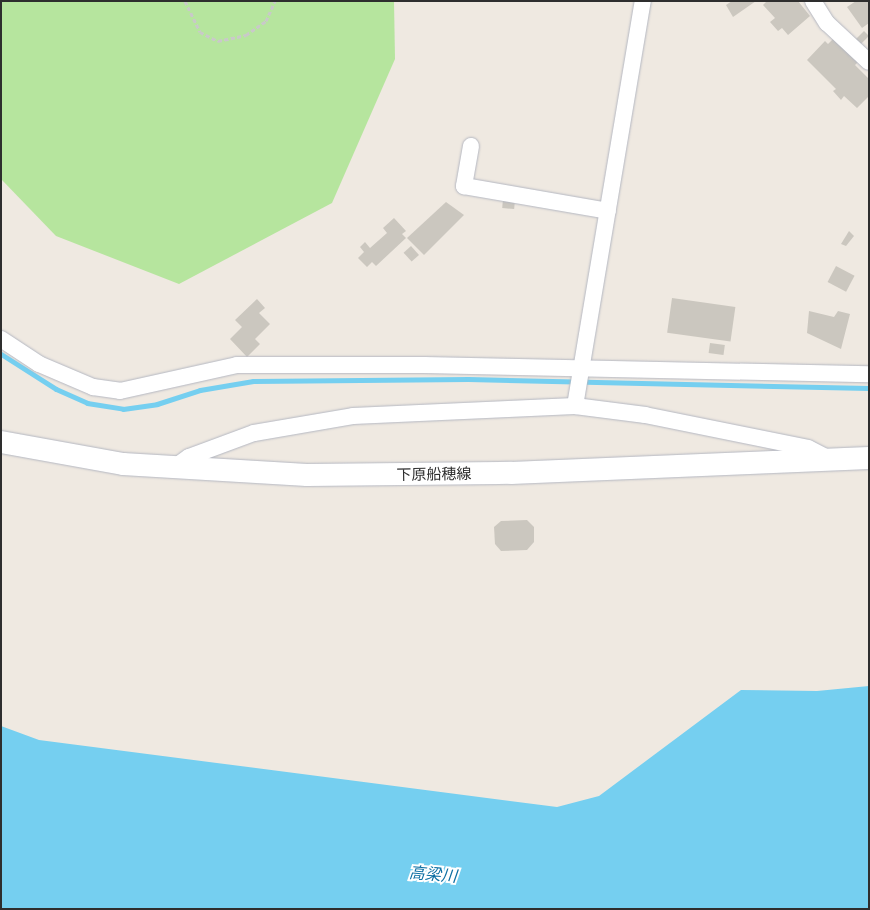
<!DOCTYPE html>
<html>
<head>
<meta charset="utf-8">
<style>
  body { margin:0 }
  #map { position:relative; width:870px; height:910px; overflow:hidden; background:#efe9e1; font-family:Manrope,"Noto Sans JP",sans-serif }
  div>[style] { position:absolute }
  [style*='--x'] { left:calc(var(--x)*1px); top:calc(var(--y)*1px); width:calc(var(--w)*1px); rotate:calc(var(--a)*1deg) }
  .green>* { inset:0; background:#b6e59e }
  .water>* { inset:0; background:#75cff0 }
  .stream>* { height:5px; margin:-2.5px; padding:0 2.5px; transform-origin:2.5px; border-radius:2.5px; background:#75cff0 }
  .building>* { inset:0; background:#cbc7bf; transform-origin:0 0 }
  .path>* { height:3px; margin-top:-1.5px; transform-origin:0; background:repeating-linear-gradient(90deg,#c9c9c9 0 4px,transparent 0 6.5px) }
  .roads { filter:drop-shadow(0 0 1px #b4b7c1) drop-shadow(0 0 1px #b4b7c1) }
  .street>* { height:16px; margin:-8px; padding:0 8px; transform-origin:8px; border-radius:8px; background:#fff }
  .secondary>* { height:22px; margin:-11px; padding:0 11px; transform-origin:11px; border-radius:11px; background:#fff }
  span { translate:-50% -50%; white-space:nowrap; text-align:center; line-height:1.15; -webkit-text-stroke:4px #fff; paint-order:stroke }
  .street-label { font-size:15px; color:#2e2e2e }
  .water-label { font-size:16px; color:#0d6fa3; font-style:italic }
  .frame { position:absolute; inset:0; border:2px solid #2e2e2e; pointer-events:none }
</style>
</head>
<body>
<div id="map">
  <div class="green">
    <div style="clip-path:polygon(1px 1px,394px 1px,395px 59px,332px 203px,179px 284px,56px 236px,1px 179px)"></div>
  </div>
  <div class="water">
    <div style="clip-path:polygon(869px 686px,869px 909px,1px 909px,1px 726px,39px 740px,557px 807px,599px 796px,741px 690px,817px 691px)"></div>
  </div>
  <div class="stream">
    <div style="--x:1;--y:354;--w:65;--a:32.5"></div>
    <div style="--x:56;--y:389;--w:34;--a:24"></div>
    <div style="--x:87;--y:403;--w:36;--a:9"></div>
    <div style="--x:123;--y:409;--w:34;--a:-8"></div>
    <div style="--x:157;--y:404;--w:45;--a:-18"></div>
    <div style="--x:200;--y:390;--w:54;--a:-9.6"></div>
    <div style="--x:253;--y:381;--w:215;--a:-0.5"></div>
    <div style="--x:468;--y:379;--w:401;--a:1.3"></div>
  </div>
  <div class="building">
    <div style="clip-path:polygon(732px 1px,756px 1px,733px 17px,726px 5px)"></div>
    <div style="clip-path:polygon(767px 1px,798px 1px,810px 16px,788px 35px,782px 28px,778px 31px,770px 22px,775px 18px,763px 5px)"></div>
    <div style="clip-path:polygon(856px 1px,869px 1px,869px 23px,862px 28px,847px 7px)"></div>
    <div style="left:864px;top:31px;width:7px;height:12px;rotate:45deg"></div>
    <div style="clip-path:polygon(834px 38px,858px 62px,855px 65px,869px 79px,869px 96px,857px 108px,844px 96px,841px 100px,833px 91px,836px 89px,807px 60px,825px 41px,828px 44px)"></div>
    <div style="left:503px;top:199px;width:12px;height:9px;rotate:5deg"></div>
    <div style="clip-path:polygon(446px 202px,464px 215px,424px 255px,407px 238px)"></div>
    <div style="clip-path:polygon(394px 218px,406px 231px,402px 234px,406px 238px,376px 266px,372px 262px,367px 267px,358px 258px,364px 252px,360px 247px,365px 242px,370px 248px,387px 233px,383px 228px)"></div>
    <div style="clip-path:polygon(849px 231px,854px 236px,846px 246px,841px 244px)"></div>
    <div style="left:411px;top:246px;width:12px;height:10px;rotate:48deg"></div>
    <div style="left:836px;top:266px;width:21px;height:18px;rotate:28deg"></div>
    <div style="left:672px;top:298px;width:64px;height:35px;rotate:8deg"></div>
    <div style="clip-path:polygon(257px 299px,265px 308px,259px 313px,270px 324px,255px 339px,260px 344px,247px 357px,230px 339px,242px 327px,235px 320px)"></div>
    <div style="clip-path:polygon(809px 311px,834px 317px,838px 311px,850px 314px,841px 349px,807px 333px)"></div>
    <div style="left:710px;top:343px;width:15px;height:10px;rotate:8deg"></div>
    <div style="clip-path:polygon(527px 520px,534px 527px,534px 542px,527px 550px,501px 551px,495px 544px,494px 527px,501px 521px)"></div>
  </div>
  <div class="path">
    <div style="--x:185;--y:1;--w:34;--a:64"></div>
    <div style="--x:200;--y:32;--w:20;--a:27"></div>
    <div style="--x:218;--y:41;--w:29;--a:-12"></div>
    <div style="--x:246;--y:35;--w:24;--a:-35"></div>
    <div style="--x:266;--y:21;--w:22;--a:-66"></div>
  </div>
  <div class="roads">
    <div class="street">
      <div style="--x:813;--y:1;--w:26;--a:58"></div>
      <div style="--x:827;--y:23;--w:57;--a:42.9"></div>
      <div style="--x:471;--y:146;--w:41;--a:99.9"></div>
      <div style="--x:464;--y:186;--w:146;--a:9.8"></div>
      <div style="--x:1;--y:339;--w:45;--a:33.3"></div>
      <div style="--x:39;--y:364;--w:59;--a:23.1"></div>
      <div style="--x:93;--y:387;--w:27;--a:8"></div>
      <div style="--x:120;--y:391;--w:120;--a:-12.5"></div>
      <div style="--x:237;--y:365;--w:187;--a:0"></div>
      <div style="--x:424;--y:365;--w:445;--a:1.2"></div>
      <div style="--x:575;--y:406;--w:411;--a:-80.5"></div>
      <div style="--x:175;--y:467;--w:17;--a:-36"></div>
      <div style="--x:189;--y:457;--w:69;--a:-20.3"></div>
      <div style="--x:254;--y:433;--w:100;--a:-9.7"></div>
      <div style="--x:353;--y:416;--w:222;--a:-2.6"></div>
      <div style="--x:575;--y:406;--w:71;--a:7.3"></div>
      <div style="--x:645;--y:415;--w:166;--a:11.4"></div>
      <div style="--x:808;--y:448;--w:25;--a:27"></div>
    </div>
    <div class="secondary">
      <div style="--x:1;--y:442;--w:124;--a:10.2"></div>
      <div style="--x:123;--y:464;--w:184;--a:3.4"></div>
      <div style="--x:307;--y:475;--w:204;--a:-0.6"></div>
      <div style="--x:511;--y:473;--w:358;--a:-2.4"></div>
    </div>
  </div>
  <div class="street-label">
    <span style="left:434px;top:474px;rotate:-1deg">下原船穂線</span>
  </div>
  <div class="water-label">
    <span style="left:433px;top:874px;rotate:5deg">高梁川</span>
  </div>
  <div class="frame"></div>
</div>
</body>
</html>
